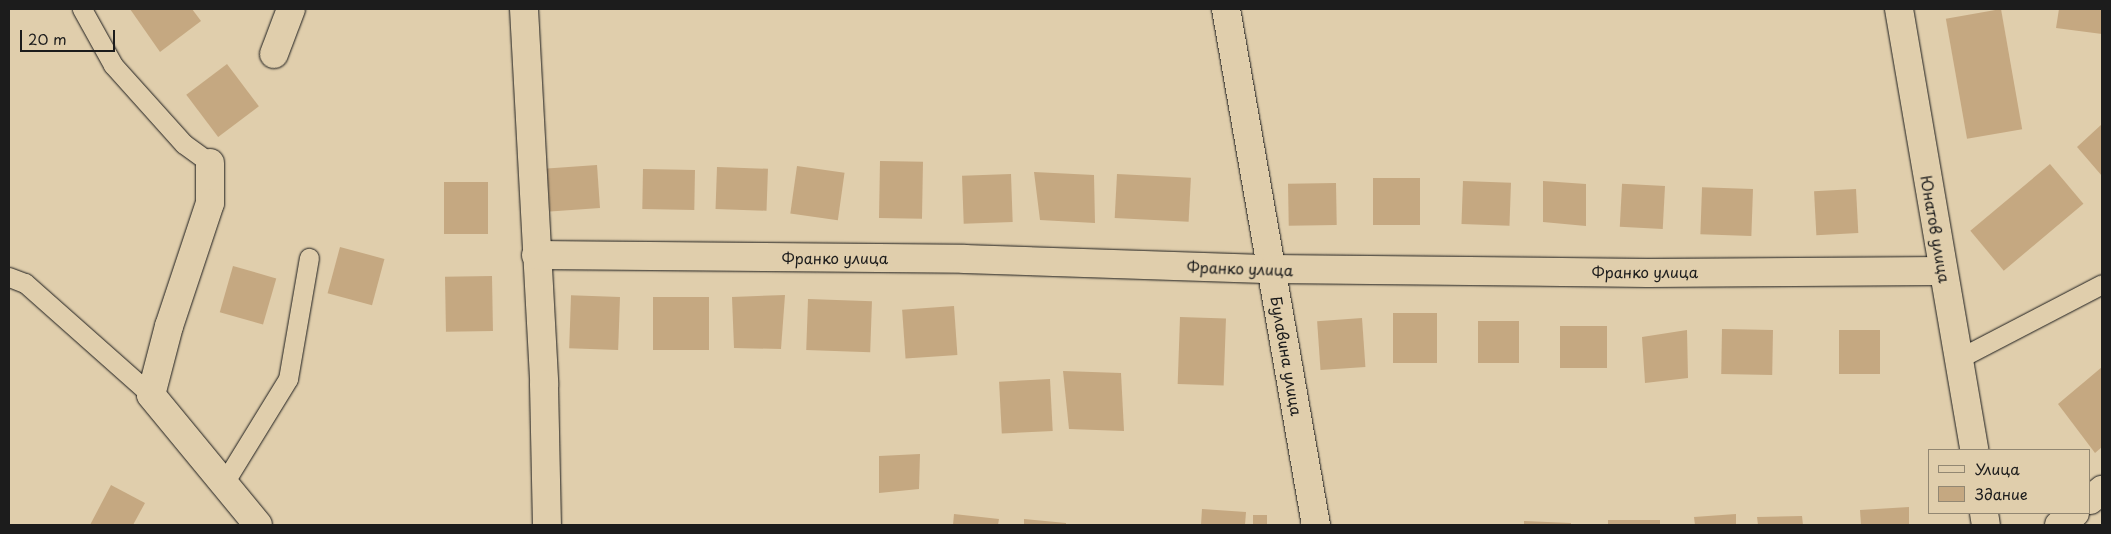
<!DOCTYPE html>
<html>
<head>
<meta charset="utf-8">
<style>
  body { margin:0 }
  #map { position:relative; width:2111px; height:534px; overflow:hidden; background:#e0ceac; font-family:"Playpen Sans",sans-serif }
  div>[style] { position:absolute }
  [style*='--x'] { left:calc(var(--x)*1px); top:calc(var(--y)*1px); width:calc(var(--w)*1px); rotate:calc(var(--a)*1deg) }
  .building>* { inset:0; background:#c5a881; transform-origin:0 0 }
  .roads { filter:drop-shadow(0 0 1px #1c1c1c) drop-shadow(0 0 1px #1c1c1c) }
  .service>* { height:19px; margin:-9.5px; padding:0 9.5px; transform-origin:9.5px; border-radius:9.5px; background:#e0ceac }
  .minor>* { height:28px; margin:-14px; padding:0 14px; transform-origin:14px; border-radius:14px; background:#e0ceac }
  span { translate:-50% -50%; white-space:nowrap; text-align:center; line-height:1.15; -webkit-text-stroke:5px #e0ceac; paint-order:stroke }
  .street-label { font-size:15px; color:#1c1c1c }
  .frame { position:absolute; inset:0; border:10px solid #1c1c1c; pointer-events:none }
  .legend { position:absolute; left:1928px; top:449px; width:162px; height:65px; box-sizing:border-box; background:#e0ceac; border:1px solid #928772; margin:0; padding:6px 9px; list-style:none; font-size:15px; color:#1c1c1c }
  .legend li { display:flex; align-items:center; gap:10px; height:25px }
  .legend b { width:25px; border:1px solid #928772 }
  .scale { position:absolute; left:20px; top:30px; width:95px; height:22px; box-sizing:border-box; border:2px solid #1c1c1c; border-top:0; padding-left:6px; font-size:15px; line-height:18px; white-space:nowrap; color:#1c1c1c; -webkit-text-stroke:4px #e0ceac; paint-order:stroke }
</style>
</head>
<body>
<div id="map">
  <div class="building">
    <div style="clip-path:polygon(130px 9px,192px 9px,201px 21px,160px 52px)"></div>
    <div style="left:2001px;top:9px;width:122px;height:56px;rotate:80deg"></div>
    <div style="clip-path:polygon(2059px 9px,2102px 9px,2102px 34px,2056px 28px)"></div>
    <div style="left:227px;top:64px;width:53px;height:51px;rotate:53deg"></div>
    <div style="clip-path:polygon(2102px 124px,2102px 176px,2077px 147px)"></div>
    <div style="left:880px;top:161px;width:43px;height:57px;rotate:1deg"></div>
    <div style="left:2050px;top:164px;width:52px;height:104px;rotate:50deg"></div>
    <div style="left:597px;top:165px;width:43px;height:50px;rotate:86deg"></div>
    <div style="left:797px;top:166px;width:48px;height:48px;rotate:8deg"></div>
    <div style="left:717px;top:167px;width:51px;height:42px;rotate:2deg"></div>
    <div style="left:643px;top:169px;width:52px;height:40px;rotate:1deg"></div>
    <div style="clip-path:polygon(1034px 172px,1094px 175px,1095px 223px,1040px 220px)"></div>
    <div style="left:1011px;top:174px;width:48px;height:49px;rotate:88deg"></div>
    <div style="left:1117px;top:174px;width:74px;height:44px;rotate:3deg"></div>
    <div style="left:1373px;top:178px;width:47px;height:47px"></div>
    <div style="left:1463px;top:181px;width:48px;height:43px;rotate:2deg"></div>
    <div style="clip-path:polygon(1543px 181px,1586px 184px,1586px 226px,1543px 222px)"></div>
    <div style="left:444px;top:182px;width:44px;height:52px"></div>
    <div style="left:1336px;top:183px;width:42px;height:48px;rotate:89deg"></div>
    <div style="left:1665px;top:186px;width:43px;height:43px;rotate:93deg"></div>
    <div style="left:1753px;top:189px;width:47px;height:51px;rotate:92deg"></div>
    <div style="left:1856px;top:189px;width:44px;height:42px;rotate:87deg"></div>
    <div style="left:340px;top:247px;width:46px;height:48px;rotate:15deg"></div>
    <div style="left:233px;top:266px;width:45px;height:48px;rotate:16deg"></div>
    <div style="left:492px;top:276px;width:55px;height:47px;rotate:89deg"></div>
    <div style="clip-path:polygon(785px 295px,781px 349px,734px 348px,732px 297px)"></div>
    <div style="left:620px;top:297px;width:53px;height:49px;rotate:92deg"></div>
    <div style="left:709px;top:297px;width:53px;height:56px;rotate:90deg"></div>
    <div style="left:808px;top:299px;width:64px;height:51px;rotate:2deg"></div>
    <div style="left:954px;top:306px;width:49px;height:52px;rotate:86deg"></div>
    <div style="left:1437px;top:313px;width:50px;height:44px;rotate:90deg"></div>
    <div style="left:1180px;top:317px;width:46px;height:67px;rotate:2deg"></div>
    <div style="left:1362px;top:318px;width:49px;height:45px;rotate:86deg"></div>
    <div style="left:1519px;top:321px;width:42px;height:41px;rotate:90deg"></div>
    <div style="left:1560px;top:326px;width:47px;height:42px"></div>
    <div style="left:1722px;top:329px;width:51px;height:45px;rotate:1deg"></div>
    <div style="clip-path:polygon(1687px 330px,1688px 378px,1645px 383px,1642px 337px)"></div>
    <div style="left:1839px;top:330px;width:41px;height:44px"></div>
    <div style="clip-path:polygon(2102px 367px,2102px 447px,2095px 453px,2058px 404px)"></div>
    <div style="clip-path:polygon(1063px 371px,1121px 373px,1124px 431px,1069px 429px)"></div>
    <div style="left:1050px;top:379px;width:52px;height:51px;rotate:87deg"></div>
    <div style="clip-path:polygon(920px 454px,919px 489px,879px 493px,879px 456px)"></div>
    <div style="clip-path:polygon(111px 485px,145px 503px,133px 525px,90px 525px)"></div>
    <div style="clip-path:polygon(1909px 507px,1909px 525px,1861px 525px,1860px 510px)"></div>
    <div style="clip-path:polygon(1202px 509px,1246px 512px,1245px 525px,1201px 525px)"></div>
    <div style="clip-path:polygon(954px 514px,999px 519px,998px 525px,953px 525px)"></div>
    <div style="clip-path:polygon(1736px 514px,1736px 525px,1695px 525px,1694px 517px)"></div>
    <div style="left:1267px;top:515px;width:10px;height:14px;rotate:90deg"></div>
    <div style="clip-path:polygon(1802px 516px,1803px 525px,1758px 525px,1757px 517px)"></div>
    <div style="clip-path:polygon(1024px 519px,1066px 523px,1066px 525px,1024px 525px)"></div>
    <div style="left:1608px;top:520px;width:52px;height:5px"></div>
    <div style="clip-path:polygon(1524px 521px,1571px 523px,1571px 525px,1524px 525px)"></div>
  </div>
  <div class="roads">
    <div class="service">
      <div style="--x:82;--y:9;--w:64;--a:61"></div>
      <div style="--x:113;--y:65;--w:106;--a:48.1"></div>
      <div style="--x:184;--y:144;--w:32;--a:36"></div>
      <div style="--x:9;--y:277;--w:17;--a:21"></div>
      <div style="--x:25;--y:283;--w:169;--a:41.6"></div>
      <div style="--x:1958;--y:359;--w:162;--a:-27.5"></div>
      <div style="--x:224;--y:483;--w:122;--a:-58.4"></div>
      <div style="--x:288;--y:379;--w:123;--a:-80.2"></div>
    </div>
    <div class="minor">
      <div style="--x:524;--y:9;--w:376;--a:86.9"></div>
      <div style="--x:544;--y:384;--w:141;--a:88.8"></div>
      <div style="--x:1226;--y:9;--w:524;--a:80.11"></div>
      <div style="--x:1899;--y:9;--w:447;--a:80.3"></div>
      <div style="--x:274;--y:54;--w:48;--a:-69.3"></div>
      <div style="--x:210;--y:163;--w:40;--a:90"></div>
      <div style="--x:210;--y:203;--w:130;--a:108.4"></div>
      <div style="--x:169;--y:326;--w:71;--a:104.6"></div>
      <div style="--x:151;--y:395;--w:168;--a:50.5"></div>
      <div style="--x:536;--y:255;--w:428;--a:0.5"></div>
      <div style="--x:964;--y:259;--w:308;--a:1.9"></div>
      <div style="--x:1272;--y:269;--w:376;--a:0.6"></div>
      <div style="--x:1648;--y:273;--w:295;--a:-0.4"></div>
      <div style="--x:2090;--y:500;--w:16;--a:-40"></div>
      <div style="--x:1984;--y:513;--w:12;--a:81"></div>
      <div style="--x:2059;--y:525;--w:20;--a:-37"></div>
    </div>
  </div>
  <div class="street-label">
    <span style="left:1936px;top:229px;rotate:80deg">Юнатов улица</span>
    <span style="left:835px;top:258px">Франко улица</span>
    <span style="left:1240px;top:268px;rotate:2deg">Франко улица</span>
    <span style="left:1645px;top:272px">Франко улица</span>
    <span style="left:1287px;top:356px;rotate:80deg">Булавина улица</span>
  </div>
  <div class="frame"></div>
  <ul class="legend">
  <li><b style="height:6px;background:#e0ceac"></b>Улица</li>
  <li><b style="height:14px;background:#c5a881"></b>Здание</li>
  </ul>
  <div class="scale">20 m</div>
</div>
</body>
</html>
